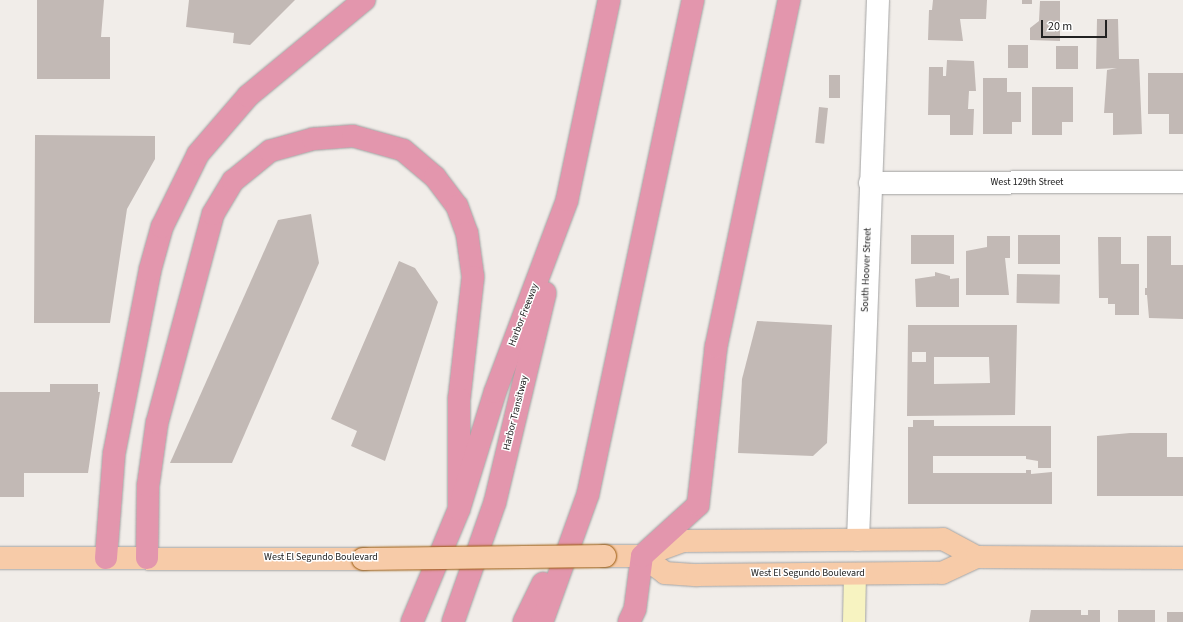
<!DOCTYPE html>
<html>
<head>
<meta charset="utf-8">
<style>
  body { margin:0 }
  #map { position:relative; width:1183px; height:622px; overflow:hidden; background:#f1ede9; font-family:"Source Sans 3",sans-serif }
  div>[style] { position:absolute }
  [style*='--x'] { left:calc(var(--x)*1px); top:calc(var(--y)*1px); width:calc(var(--w)*1px); rotate:calc(var(--a)*1deg) }
  .building>* { inset:0; background:#c2b9b5; transform-origin:0 0 }
  .roads { filter:drop-shadow(0 0 1px #a3a3a3) drop-shadow(0 0 1px #a3a3a3) }
  .street>* { height:22px; margin:-11px; padding:0 11px; transform-origin:11px; border-radius:11px; background:#fff }
  .secondary>* { height:22px; margin:-11px; padding:0 11px; transform-origin:11px; border-radius:11px; background:#f7f3c1 }
  .primary>* { height:22px; margin:-11px; padding:0 11px; transform-origin:11px; border-radius:11px; background:#f7cba8 }
  .highway>* { height:22px; margin:-11px; padding:0 11px; transform-origin:11px; border-radius:11px; background:#e396ad }
  .bridges { filter:drop-shadow(0 0 1px #975608) drop-shadow(0 0 1px #975608) }
  .primary-bridge>* { height:22px; margin:-11px; padding:0 11px; transform-origin:11px; border-radius:11px; background:#f7cba8 }
  span { translate:-50% -50%; white-space:nowrap; text-align:center; line-height:1.15; -webkit-text-stroke:3px #fff; paint-order:stroke }
  .street-label { font-size:10px; color:#222 }
  .scale { position:absolute; left:1041px; top:20px; width:66px; height:18px; box-sizing:border-box; border:2px solid #222; border-top:0; padding-left:5px; font-size:12px; line-height:14px; white-space:nowrap; color:#222; -webkit-text-stroke:3px #fff; paint-order:stroke }
</style>
</head>
<body>
<div id="map">
  <div class="building">
    <div style="clip-path:polygon(37px 0,104px 0,101px 37px,110px 37px,110px 79px,37px 79px)"></div>
    <div style="clip-path:polygon(189px 0,295px 0,250px 45px,233px 43px,234px 33px,186px 27px)"></div>
    <div style="clip-path:polygon(933px 0,987px 0,986px 19px,960px 19px,963px 41px,928px 40px,929px 10px,932px 10px)"></div>
    <div style="left:1022px;top:0;width:10px;height:4px"></div>
    <div style="clip-path:polygon(1040px 1px,1060px 1px,1060px 41px,1030px 40px,1030px 28px,1039px 21px)"></div>
    <div style="clip-path:polygon(1097px 19px,1118px 19px,1119px 59px,1139px 59px,1142px 134px,1113px 135px,1113px 113px,1104px 113px,1107px 70px,1117px 68px,1096px 69px)"></div>
    <div style="left:1008px;top:45px;width:20px;height:23px"></div>
    <div style="left:1056px;top:46px;width:22px;height:23px"></div>
    <div style="clip-path:polygon(947px 60px,974px 61px,976px 91px,969px 91px,968px 109px,974px 109px,973px 135px,950px 135px,950px 115px,928px 115px,929px 67px,943px 67px,943px 76px,946px 76px)"></div>
    <div style="clip-path:polygon(1148px 73px,1183px 73px,1183px 134px,1169px 134px,1169px 114px,1148px 114px)"></div>
    <div style="left:829px;top:75px;width:11px;height:23px"></div>
    <div style="clip-path:polygon(983px 78px,1007px 78px,1007px 92px,1021px 92px,1021px 122px,1012px 122px,1012px 134px,983px 134px)"></div>
    <div style="clip-path:polygon(1032px 87px,1073px 87px,1073px 122px,1062px 122px,1062px 135px,1032px 135px)"></div>
    <div style="left:819px;top:107px;width:9px;height:36px;rotate:6deg"></div>
    <div style="clip-path:polygon(35px 135px,155px 136px,155px 159px,127px 209px,110px 323px,34px 323px)"></div>
    <div style="clip-path:polygon(311px 214px,319px 263px,232px 463px,170px 463px,278px 220px)"></div>
    <div style="left:911px;top:235px;width:43px;height:29px"></div>
    <div style="left:1018px;top:235px;width:42px;height:29px"></div>
    <div style="clip-path:polygon(987px 236px,1010px 236px,1010px 258px,1005px 258px,1009px 295px,966px 295px,966px 251px,987px 247px)"></div>
    <div style="clip-path:polygon(1147px 236px,1171px 236px,1171px 265px,1183px 265px,1183px 319px,1149px 318px,1147px 295px,1145px 295px,1145px 288px,1147px 288px)"></div>
    <div style="clip-path:polygon(1098px 237px,1121px 237px,1121px 264px,1139px 264px,1139px 315px,1115px 315px,1115px 304px,1108px 304px,1108px 298px,1099px 298px)"></div>
    <div style="clip-path:polygon(399px 261px,415px 268px,438px 302px,385px 461px,351px 446px,357px 431px,331px 419px)"></div>
    <div style="clip-path:polygon(935px 272px,950px 276px,950px 279px,959px 278px,959px 307px,916px 307px,915px 279px,935px 276px)"></div>
    <div style="left:1017px;top:274px;width:43px;height:29px;rotate:1deg"></div>
    <div style="clip-path:polygon(757px 321px,832px 325px,827px 443px,813px 456px,738px 453px,742px 379px)"></div>
    <div style="clip-path:polygon(evenodd,908px 325px,1017px 325px,1015px 415px,907px 416px,908px 325px,912px 352px,926px 352px,926px 362px,912px 362px,912px 352px,908px 325px,934px 357px,989px 357px,990px 383px,934px 384px,934px 357px)"></div>
    <div style="clip-path:polygon(50px 384px,98px 384px,98px 392px,100px 392px,88px 473px,24px 473px,24px 497px,0 497px,0 392px,50px 392px)"></div>
    <div style="clip-path:polygon(913px 420px,934px 420px,934px 426px,1051px 426px,1051px 468px,1038px 468px,1038px 461px,1026px 459px,1026px 456px,933px 456px,933px 473px,1026px 473px,1026px 470px,1031px 470px,1031px 474px,1052px 472px,1052px 504px,908px 504px,908px 427px,913px 427px)"></div>
    <div style="clip-path:polygon(1130px 433px,1167px 433px,1167px 457px,1183px 457px,1183px 496px,1097px 496px,1097px 436px)"></div>
    <div style="clip-path:polygon(1031px 610px,1081px 610px,1081px 615px,1088px 615px,1088px 610px,1100px 610px,1100px 622px,1029px 622px)"></div>
    <div style="left:1118px;top:610px;width:37px;height:12px"></div>
    <div style="left:1167px;top:612px;width:16px;height:10px"></div>
  </div>
  <div class="roads">
    <div class="street">
      <div style="--x:870;--y:183;--w:313;--a:-0.2"></div>
      <div style="--x:858;--y:540;--w:540;--a:-87.88"></div>
    </div>
    <div class="secondary">
      <div style="--x:854;--y:622;--w:48;--a:-88.8"></div>
    </div>
    <div class="primary">
      <div style="--x:605;--y:556;--w:37;--a:0"></div>
      <div style="--x:642;--y:556;--w:44;--a:-20.1"></div>
      <div style="--x:683;--y:541;--w:260;--a:-0.4"></div>
      <div style="--x:943;--y:539;--w:38;--a:28"></div>
      <div style="--x:642;--y:556;--w:29;--a:36"></div>
      <div style="--x:665;--y:573;--w:32;--a:4"></div>
      <div style="--x:697;--y:575;--w:245;--a:-0.5"></div>
      <div style="--x:942;--y:573;--w:38;--a:-25"></div>
      <div style="--x:977;--y:557;--w:206;--a:0.3"></div>
      <div style="--x:0;--y:558;--w:363;--a:0.2"></div>
    </div>
    <div class="highway">
      <div style="--x:106;--y:558;--w:104;--a:-85.6"></div>
      <div style="--x:114;--y:454;--w:187;--a:-78.9"></div>
      <div style="--x:150;--y:270;--w:45;--a:-74.4"></div>
      <div style="--x:162;--y:227;--w:81;--a:-63.7"></div>
      <div style="--x:198;--y:154;--w:77;--a:-49.2"></div>
      <div style="--x:248;--y:96;--w:151;--a:-39.6"></div>
      <div style="--x:147;--y:558;--w:72;--a:-89.2"></div>
      <div style="--x:148;--y:486;--w:64;--a:-81.9"></div>
      <div style="--x:157;--y:423;--w:216;--a:-75"></div>
      <div style="--x:213;--y:214;--w:39;--a:-59"></div>
      <div style="--x:233;--y:181;--w:48;--a:-39"></div>
      <div style="--x:270;--y:151;--w:45;--a:-15.6"></div>
      <div style="--x:313;--y:139;--w:40;--a:-4.3"></div>
      <div style="--x:353;--y:136;--w:52;--a:15.6"></div>
      <div style="--x:403;--y:150;--w:42;--a:40.2"></div>
      <div style="--x:435;--y:177;--w:36;--a:53"></div>
      <div style="--x:457;--y:206;--w:29;--a:70"></div>
      <div style="--x:467;--y:233;--w:44;--a:82.2"></div>
      <div style="--x:473;--y:277;--w:123;--a:96.5"></div>
      <div style="--x:459;--y:399;--w:110;--a:90"></div>
      <div style="--x:412;--y:622;--w:122;--a:-67.4"></div>
      <div style="--x:459;--y:509;--w:122;--a:-72.9"></div>
      <div style="--x:495;--y:392;--w:205;--a:-69.4"></div>
      <div style="--x:567;--y:200;--w:204;--a:-78.1"></div>
      <div style="--x:453;--y:622;--w:127;--a:-70.7"></div>
      <div style="--x:495;--y:502;--w:215;--a:-76.5"></div>
      <div style="--x:524;--y:622;--w:43;--a:-64"></div>
      <div style="--x:542;--y:622;--w:136;--a:-70.2"></div>
      <div style="--x:588;--y:494;--w:505;--a:-78"></div>
      <div style="--x:629;--y:622;--w:14;--a:-65"></div>
      <div style="--x:635;--y:609;--w:53;--a:-82.5"></div>
      <div style="--x:642;--y:556;--w:76;--a:-42.3"></div>
      <div style="--x:698;--y:505;--w:159;--a:-83.5"></div>
      <div style="--x:716;--y:347;--w:355;--a:-78.1"></div>
    </div>
  </div>
  <div class="bridges">
    <div class="primary-bridge">
      <div style="--x:363;--y:559;--w:242;--a:-0.7"></div>
    </div>
  </div>
  <div class="street-label">
    <span style="left:1027px;top:183px">West 129th Street</span>
    <span style="left:867px;top:270px;rotate:-88deg">South Hoover Street</span>
    <span style="left:524px;top:315px;rotate:-69deg">Harbor Freeway</span>
    <span style="left:516px;top:413px;rotate:-76deg">Harbor Transitway</span>
    <span style="left:321px;top:558px">West El Segundo Boulevard</span>
    <span style="left:808px;top:574px">West El Segundo Boulevard</span>
  </div>
  <div class="scale">20 m</div>
</div>
</body>
</html>
